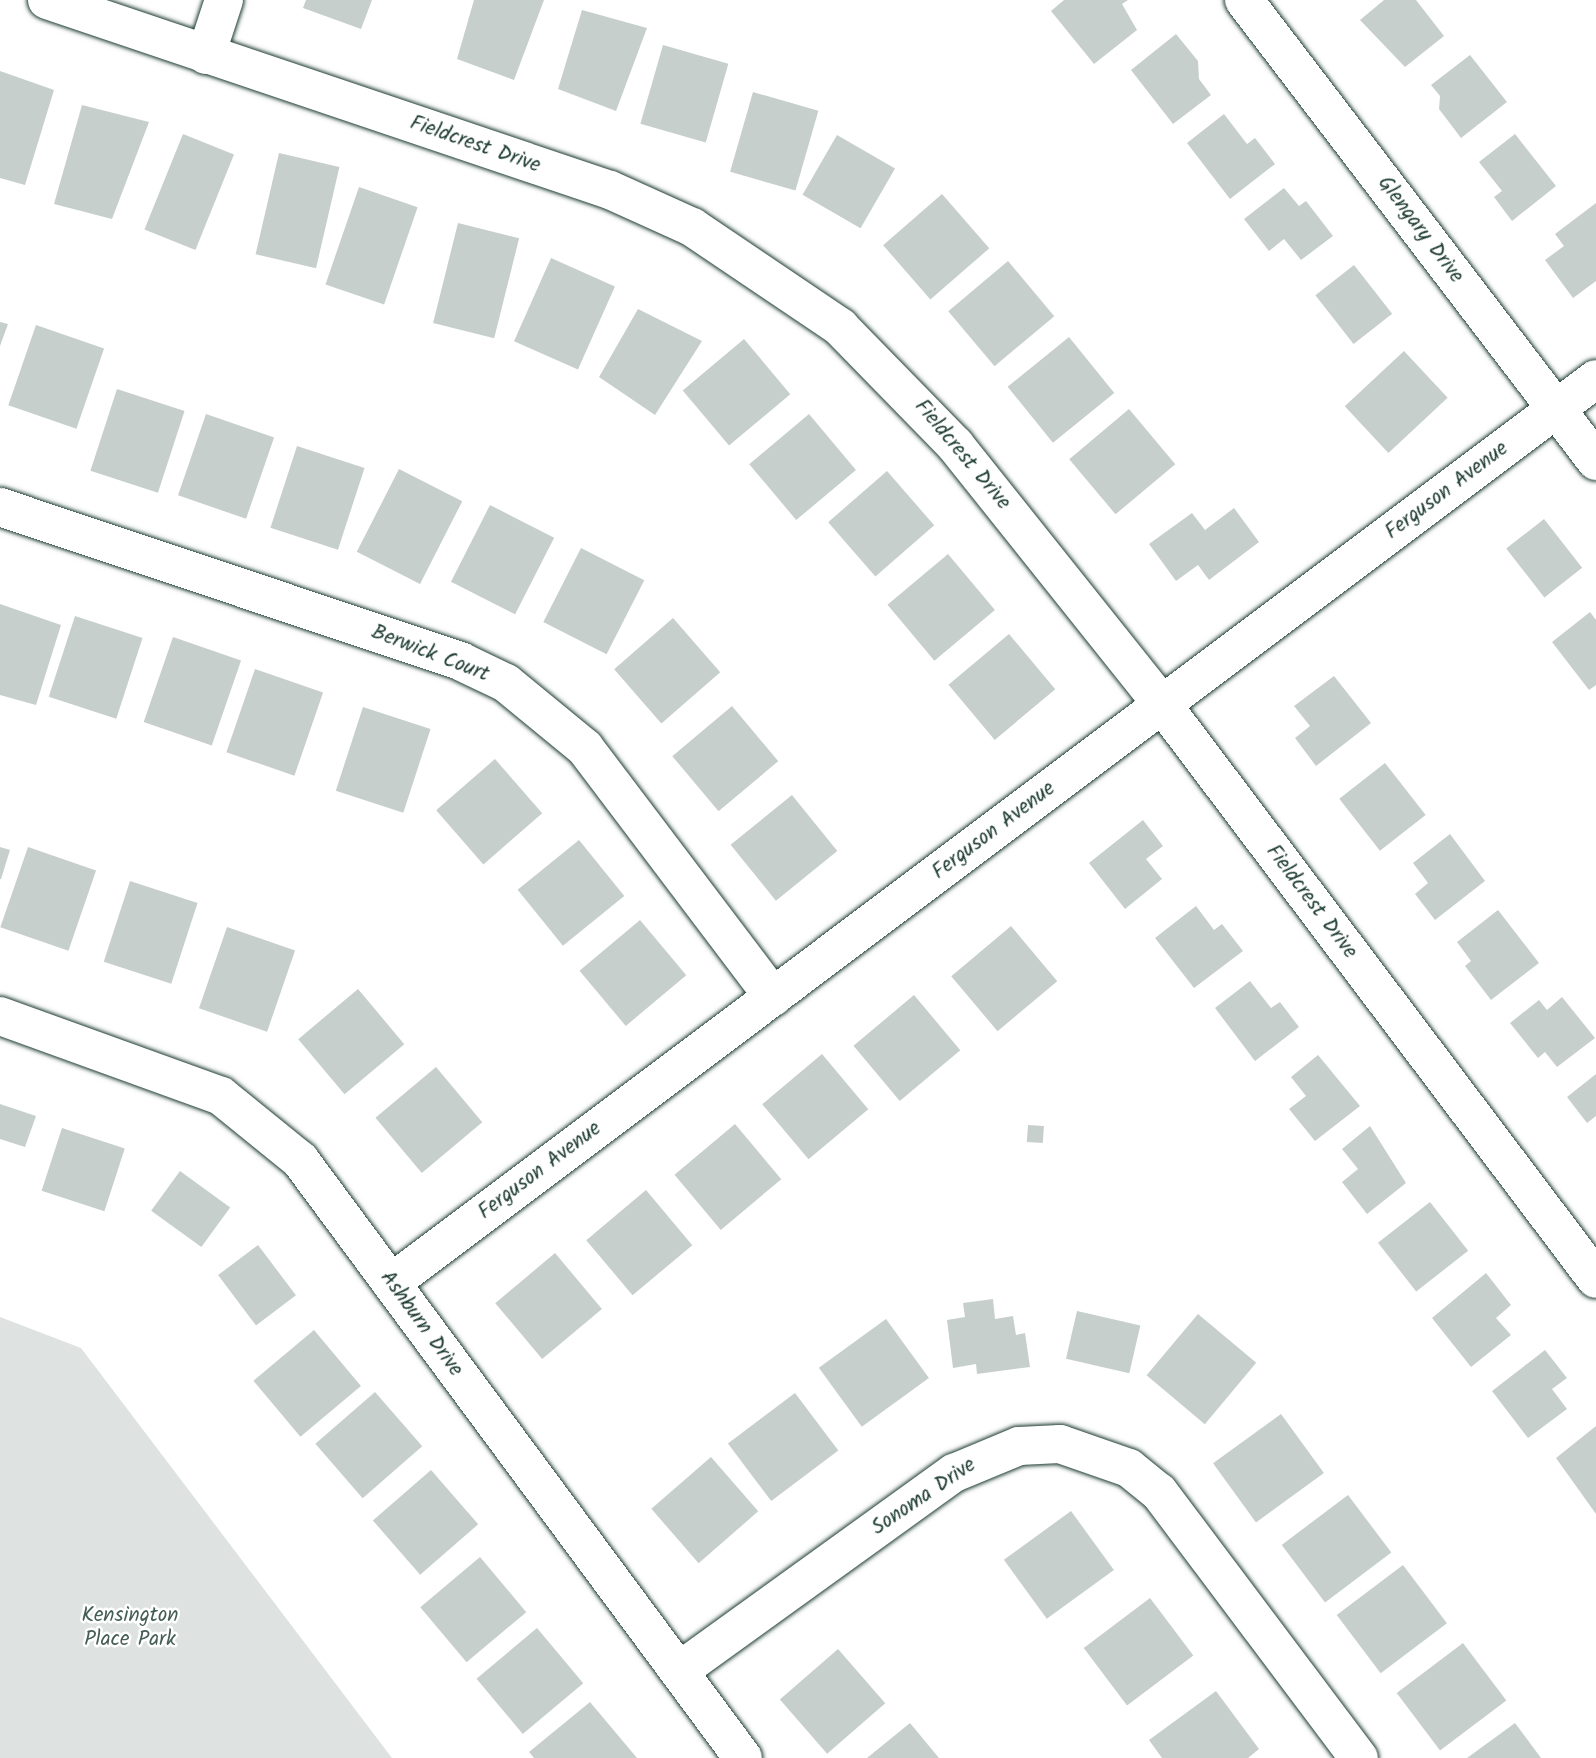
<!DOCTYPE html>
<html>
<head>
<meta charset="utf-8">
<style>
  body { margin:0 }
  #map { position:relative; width:1596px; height:1758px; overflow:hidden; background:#fff; font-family:Kalam,sans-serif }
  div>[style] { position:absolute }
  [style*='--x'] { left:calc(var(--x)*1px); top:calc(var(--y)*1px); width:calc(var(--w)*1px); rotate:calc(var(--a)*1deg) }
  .green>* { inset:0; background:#dee3e2 }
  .building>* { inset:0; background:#c7cfcc; transform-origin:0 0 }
  .roads { filter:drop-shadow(0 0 2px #1f3d34) drop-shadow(0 0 2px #1f3d34) }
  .minor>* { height:38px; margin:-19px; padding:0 19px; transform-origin:19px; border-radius:19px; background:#fff }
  span { translate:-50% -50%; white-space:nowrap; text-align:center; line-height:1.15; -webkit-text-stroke:5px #fff; paint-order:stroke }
  .street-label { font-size:21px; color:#1f3d34 }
  .park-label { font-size:21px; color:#455e57 }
</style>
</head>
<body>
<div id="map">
  <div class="green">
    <div style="clip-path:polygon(0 1317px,81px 1348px,392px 1758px,0 1758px)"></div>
  </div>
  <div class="building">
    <div style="clip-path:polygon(306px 0,372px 0,361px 29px,303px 8px)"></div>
    <div style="clip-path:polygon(474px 0,544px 0,514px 80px,457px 59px)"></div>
    <div style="clip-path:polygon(1064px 0,1128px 0,1122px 4px,1137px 30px,1094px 64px,1051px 11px)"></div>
    <div style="clip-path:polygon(1384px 0,1416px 0,1444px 36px,1405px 67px,1360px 20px)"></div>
    <div style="clip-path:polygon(582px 10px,647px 28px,616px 111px,558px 89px)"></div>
    <div style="clip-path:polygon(1176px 34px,1198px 61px,1199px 79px,1211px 95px,1173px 124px,1131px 70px)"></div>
    <div style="left:663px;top:45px;width:68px;height:82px;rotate:16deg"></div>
    <div style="clip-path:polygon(1470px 55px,1507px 102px,1461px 138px,1439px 109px,1440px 96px,1431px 85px)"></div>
    <div style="clip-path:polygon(0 71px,54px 90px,25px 185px,0 178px)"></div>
    <div style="left:753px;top:92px;width:68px;height:83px;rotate:16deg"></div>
    <div style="clip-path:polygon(82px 105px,149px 122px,112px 219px,54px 204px)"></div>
    <div style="clip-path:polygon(1224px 114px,1247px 144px,1255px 138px,1275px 164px,1230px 199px,1187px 143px)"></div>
    <div style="left:183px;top:134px;width:55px;height:103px;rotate:22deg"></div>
    <div style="clip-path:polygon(1515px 134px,1556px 186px,1512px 221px,1494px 197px,1502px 191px,1479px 162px)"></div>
    <div style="left:837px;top:135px;width:67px;height:69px;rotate:30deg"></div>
    <div style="left:279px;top:153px;width:62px;height:104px;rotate:13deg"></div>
    <div style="left:359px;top:187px;width:62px;height:103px;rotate:19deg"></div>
    <div style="clip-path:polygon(1284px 188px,1299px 206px,1306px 201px,1333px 236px,1301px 260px,1284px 239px,1269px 251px,1244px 219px)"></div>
    <div style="left:942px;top:194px;width:72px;height:78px;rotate:49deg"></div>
    <div style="clip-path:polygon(1596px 203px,1596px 281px,1573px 298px,1545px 260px,1564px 246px,1555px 234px)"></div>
    <div style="left:458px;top:223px;width:63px;height:103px;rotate:14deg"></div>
    <div style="left:551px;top:258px;width:70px;height:91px;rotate:24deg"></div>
    <div style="left:1008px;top:261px;width:72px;height:78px;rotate:50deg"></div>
    <div style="left:1354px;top:265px;width:62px;height:49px;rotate:52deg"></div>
    <div style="clip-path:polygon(638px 309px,702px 341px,655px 415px,599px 377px)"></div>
    <div style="clip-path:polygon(0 322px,8px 324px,0 346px)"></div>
    <div style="left:36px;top:325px;width:72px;height:85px;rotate:19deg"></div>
    <div style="left:1069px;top:337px;width:72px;height:79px;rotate:51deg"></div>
    <div style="left:744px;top:339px;width:72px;height:80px;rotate:50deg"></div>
    <div style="left:1404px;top:351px;width:64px;height:81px;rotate:47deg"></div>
    <div style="left:117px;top:389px;width:71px;height:86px;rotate:18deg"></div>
    <div style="left:1129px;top:409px;width:72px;height:78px;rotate:50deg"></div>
    <div style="left:206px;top:414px;width:72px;height:86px;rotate:19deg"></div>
    <div style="left:809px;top:414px;width:73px;height:78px;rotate:50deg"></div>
    <div style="left:297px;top:446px;width:71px;height:86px;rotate:18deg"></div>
    <div style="left:399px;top:469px;width:71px;height:93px;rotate:27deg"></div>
    <div style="left:887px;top:471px;width:72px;height:78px;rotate:49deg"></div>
    <div style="left:490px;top:505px;width:72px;height:86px;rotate:27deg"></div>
    <div style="clip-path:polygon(1234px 508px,1259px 542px,1209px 580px,1198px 565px,1176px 581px,1149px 544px,1192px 513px,1205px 530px)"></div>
    <div style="left:1544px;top:519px;width:62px;height:48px;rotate:52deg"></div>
    <div style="left:581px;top:548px;width:71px;height:83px;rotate:27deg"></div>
    <div style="left:948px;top:554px;width:73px;height:79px;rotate:50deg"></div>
    <div style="clip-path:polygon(0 604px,61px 625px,36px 705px,0 695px)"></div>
    <div style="clip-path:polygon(1590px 612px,1596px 620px,1596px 685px,1589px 690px,1552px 642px)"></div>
    <div style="left:75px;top:616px;width:71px;height:85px;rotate:18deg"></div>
    <div style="left:673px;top:618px;width:72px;height:78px;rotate:49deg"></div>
    <div style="left:1009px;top:634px;width:72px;height:79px;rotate:50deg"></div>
    <div style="left:173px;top:637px;width:72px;height:90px;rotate:19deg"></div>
    <div style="left:255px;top:669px;width:72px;height:88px;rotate:19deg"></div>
    <div style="clip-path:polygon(1334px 676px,1371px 723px,1316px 766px,1295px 738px,1310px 726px,1294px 706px)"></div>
    <div style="left:732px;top:706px;width:72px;height:78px;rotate:50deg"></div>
    <div style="left:363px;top:707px;width:71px;height:88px;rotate:18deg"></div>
    <div style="left:495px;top:759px;width:72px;height:78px;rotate:49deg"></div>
    <div style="left:1385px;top:763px;width:66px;height:58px;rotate:52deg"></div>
    <div style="left:792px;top:795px;width:72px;height:79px;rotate:51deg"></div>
    <div style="clip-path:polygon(1143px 820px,1163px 846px,1146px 859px,1162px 879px,1125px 909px,1089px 863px)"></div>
    <div style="clip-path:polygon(1450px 834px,1485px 881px,1435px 920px,1415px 894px,1428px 883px,1413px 863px)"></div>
    <div style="left:579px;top:840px;width:72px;height:79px;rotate:51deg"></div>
    <div style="clip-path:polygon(0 847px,10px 850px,1px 879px,0 879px)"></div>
    <div style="left:28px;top:847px;width:72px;height:85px;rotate:19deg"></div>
    <div style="left:130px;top:881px;width:71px;height:85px;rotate:18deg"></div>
    <div style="clip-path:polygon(1196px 906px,1214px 930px,1222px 924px,1243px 951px,1194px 988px,1155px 938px)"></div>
    <div style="clip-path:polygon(1498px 910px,1539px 963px,1491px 1000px,1465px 966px,1471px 961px,1457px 942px)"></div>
    <div style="left:640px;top:920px;width:72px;height:79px;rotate:50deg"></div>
    <div style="left:1011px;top:926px;width:72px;height:78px;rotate:50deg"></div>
    <div style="left:227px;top:927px;width:72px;height:86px;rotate:19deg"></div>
    <div style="clip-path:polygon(1250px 981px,1271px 1008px,1280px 1002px,1299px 1027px,1255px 1061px,1215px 1008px)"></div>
    <div style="left:358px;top:989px;width:72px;height:78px;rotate:50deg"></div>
    <div style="left:914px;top:995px;width:72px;height:79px;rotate:50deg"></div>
    <div style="clip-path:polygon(1562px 997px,1595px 1038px,1557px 1067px,1545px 1052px,1538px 1058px,1510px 1023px,1539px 1000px,1547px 1010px)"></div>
    <div style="left:822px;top:1054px;width:72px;height:78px;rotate:50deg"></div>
    <div style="clip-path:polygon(1318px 1055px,1360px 1106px,1315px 1141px,1289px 1109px,1306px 1096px,1291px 1077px)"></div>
    <div style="left:436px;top:1067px;width:72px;height:79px;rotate:50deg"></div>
    <div style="clip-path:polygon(1596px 1074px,1596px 1116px,1587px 1123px,1567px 1097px)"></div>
    <div style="clip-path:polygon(0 1104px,36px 1116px,25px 1147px,0 1139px)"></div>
    <div style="left:735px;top:1124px;width:72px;height:79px;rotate:50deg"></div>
    <div style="left:1028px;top:1125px;width:16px;height:17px;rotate:4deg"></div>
    <div style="clip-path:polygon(1370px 1126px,1406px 1183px,1367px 1214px,1342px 1182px,1358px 1169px,1342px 1149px)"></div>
    <div style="left:62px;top:1128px;width:66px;height:66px;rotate:18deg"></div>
    <div style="left:180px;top:1171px;width:62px;height:49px;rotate:36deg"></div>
    <div style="left:646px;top:1190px;width:72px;height:78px;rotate:50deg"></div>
    <div style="left:1430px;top:1202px;width:62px;height:66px;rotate:52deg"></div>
    <div style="left:258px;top:1245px;width:63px;height:50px;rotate:53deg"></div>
    <div style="left:555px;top:1253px;width:73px;height:78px;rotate:50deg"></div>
    <div style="clip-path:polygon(1486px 1273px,1511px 1305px,1496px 1318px,1511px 1335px,1471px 1367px,1432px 1318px)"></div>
    <div style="clip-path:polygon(993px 1299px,995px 1319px,1013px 1316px,1016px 1335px,1025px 1333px,1030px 1367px,977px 1374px,976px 1364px,953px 1368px,947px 1320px,965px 1317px,963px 1303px)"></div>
    <div style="left:1077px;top:1311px;width:65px;height:49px;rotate:13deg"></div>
    <div style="left:1198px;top:1314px;width:76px;height:80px;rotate:40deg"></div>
    <div style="left:886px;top:1319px;width:73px;height:83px;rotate:54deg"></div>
    <div style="left:314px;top:1330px;width:73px;height:79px;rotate:50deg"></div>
    <div style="clip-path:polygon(1545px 1350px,1567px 1378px,1552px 1389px,1567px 1409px,1528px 1438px,1492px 1391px)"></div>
    <div style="left:375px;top:1392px;width:72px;height:79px;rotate:49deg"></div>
    <div style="left:795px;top:1393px;width:72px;height:84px;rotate:53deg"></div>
    <div style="left:1281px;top:1414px;width:73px;height:84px;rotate:54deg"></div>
    <div style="clip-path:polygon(1596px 1426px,1596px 1514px,1556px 1458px)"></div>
    <div style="left:711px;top:1457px;width:72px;height:79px;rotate:49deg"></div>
    <div style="left:431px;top:1470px;width:72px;height:77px;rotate:49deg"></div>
    <div style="left:1348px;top:1495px;width:72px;height:83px;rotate:53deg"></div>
    <div style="left:1071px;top:1511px;width:73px;height:83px;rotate:54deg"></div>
    <div style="left:480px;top:1557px;width:72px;height:78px;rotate:50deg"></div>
    <div style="left:1403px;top:1565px;width:73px;height:83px;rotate:53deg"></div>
    <div style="left:1150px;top:1598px;width:72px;height:83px;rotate:53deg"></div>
    <div style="left:537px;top:1628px;width:72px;height:79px;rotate:50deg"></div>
    <div style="left:1463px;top:1643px;width:72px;height:83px;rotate:53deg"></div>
    <div style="left:838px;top:1649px;width:72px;height:77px;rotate:49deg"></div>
    <div style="clip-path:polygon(1216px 1691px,1259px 1749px,1248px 1758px,1162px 1758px,1149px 1740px)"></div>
    <div style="clip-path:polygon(590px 1702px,637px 1758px,534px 1758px,529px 1752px)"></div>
    <div style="clip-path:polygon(910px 1723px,939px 1758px,867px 1758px)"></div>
    <div style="clip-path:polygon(1515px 1723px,1541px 1758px,1467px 1758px)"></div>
  </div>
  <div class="roads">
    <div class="minor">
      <div style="--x:47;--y:0;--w:594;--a:18.65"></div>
      <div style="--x:610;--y:190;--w:90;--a:24.3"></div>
      <div style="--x:692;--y:227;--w:179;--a:34"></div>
      <div style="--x:840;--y:327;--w:165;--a:45.7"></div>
      <div style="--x:955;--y:445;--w:332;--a:51.4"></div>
      <div style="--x:1162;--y:704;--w:720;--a:52.96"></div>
      <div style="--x:1244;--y:0;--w:580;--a:52.64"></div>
      <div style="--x:206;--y:55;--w:58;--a:-71.9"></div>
      <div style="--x:0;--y:507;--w:487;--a:18.5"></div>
      <div style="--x:462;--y:662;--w:49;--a:25.5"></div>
      <div style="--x:506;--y:683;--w:102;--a:39.4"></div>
      <div style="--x:585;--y:748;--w:312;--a:52.9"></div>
      <div style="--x:0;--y:1016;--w:235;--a:19.9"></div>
      <div style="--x:221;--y:1096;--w:102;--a:39"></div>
      <div style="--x:300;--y:1160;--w:744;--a:53.47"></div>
      <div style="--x:391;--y:1283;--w:1506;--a:-36.88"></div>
      <div style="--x:679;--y:1671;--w:339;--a:-35.8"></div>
      <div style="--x:954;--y:1473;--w:70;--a:-22.6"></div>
      <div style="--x:1019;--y:1446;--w:41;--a:-2.8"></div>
      <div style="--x:1060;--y:1444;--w:73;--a:19.2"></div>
      <div style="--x:1129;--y:1468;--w:38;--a:39"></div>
      <div style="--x:1159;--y:1492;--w:333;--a:53.1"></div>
    </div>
  </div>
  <div class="street-label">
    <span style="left:475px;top:145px;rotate:19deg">Fieldcrest Drive</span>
    <span style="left:1420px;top:230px;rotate:53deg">Glengary Drive</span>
    <span style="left:962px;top:455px;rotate:50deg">Fieldcrest Drive</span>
    <span style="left:1447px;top:491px;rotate:-37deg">Ferguson Avenue</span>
    <span style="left:430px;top:654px;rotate:21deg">Berwick Court</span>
    <span style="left:994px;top:831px;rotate:-37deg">Ferguson Avenue</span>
    <span style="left:1311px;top:902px;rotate:53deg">Fieldcrest Drive</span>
    <span style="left:540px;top:1171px;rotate:-37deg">Ferguson Avenue</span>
    <span style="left:421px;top:1324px;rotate:54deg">Ashburn Drive</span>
    <span style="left:924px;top:1497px;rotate:-34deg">Sonoma Drive</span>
  </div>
  <div class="park-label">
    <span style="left:130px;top:1628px">Kensington<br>Place Park</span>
  </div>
</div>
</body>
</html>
